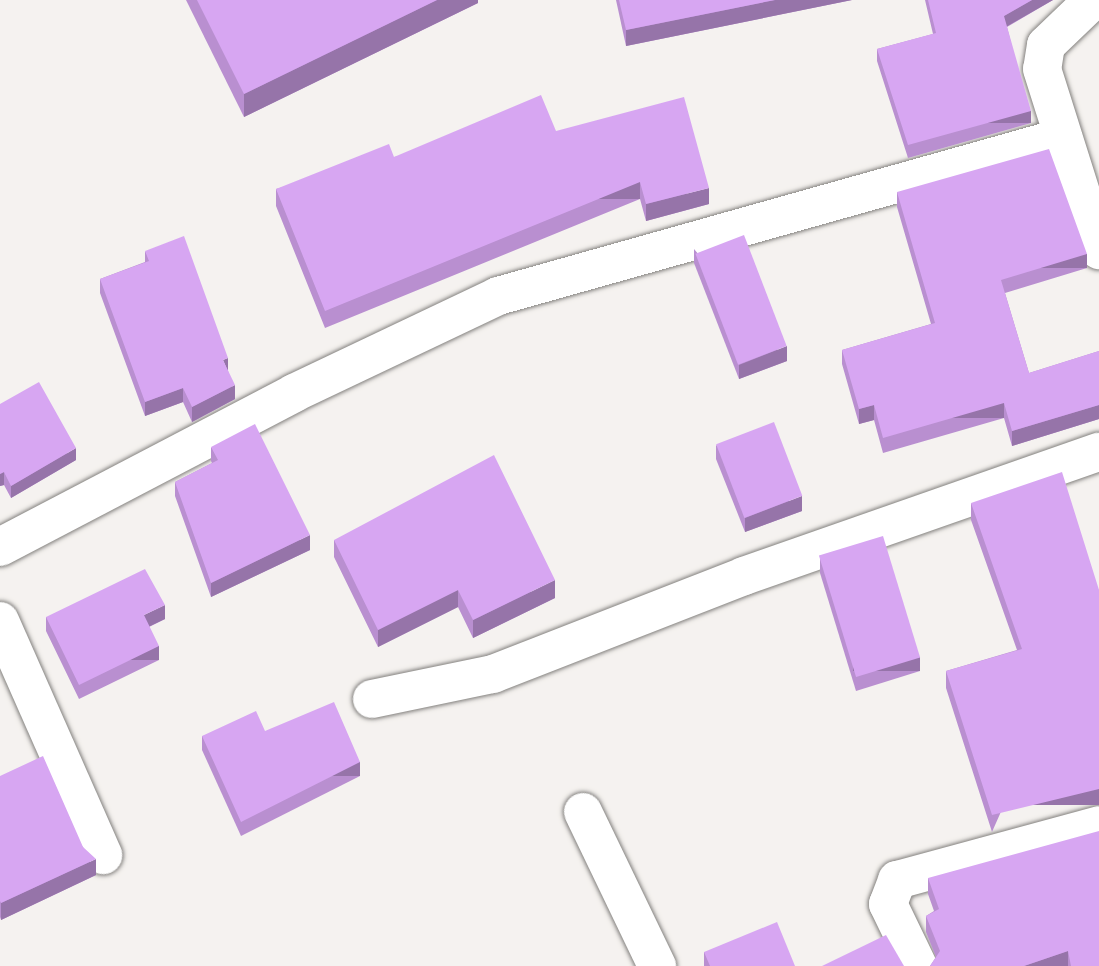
<!DOCTYPE html>
<html>
<head>
<meta charset="utf-8">
<style>
  body { margin:0 }
  #map { position:relative; width:1099px; height:966px; overflow:hidden; background:#f5f2f0; font-family:"Archivo Narrow",sans-serif }
  div>[style] { position:absolute }
  [style*='--x'] { left:calc(var(--x)*1px); top:calc(var(--y)*1px); width:calc(var(--w)*1px); rotate:calc(var(--a)*1deg) }
  .roads { filter:drop-shadow(0 0 2px #83817e) drop-shadow(0 0 2px #83817e) }
  .minor>* { height:38px; margin:-19px; padding:0 19px; transform-origin:19px; border-radius:19px; background:#fff }
  .wall>* { inset:0; background:#b98fd0 }
  .shaded-wall>* { inset:0; background:#9674a9; transform-origin:0 0 }
  .building>* { inset:0; background:#d7a6f2; transform-origin:0 0 }
  span { translate:-50% -50%; white-space:nowrap; text-align:center; line-height:1.15; -webkit-text-stroke:7px #fff; paint-order:stroke }
</style>
</head>
<body>
<div id="map">
  <div class="roads">
    <div class="minor">
      <div style="--x:1093;--y:0;--w:65;--a:136.2"></div>
      <div style="--x:1046;--y:45;--w:24;--a:99"></div>
      <div style="--x:1042;--y:69;--w:190;--a:72.5"></div>
      <div style="--x:0;--y:547;--w:332;--a:-27.6"></div>
      <div style="--x:294;--y:393;--w:226;--a:-25.4"></div>
      <div style="--x:498;--y:296;--w:587;--a:-15.72"></div>
      <div style="--x:0;--y:621;--w:256;--a:66.2"></div>
      <div style="--x:372;--y:699;--w:124;--a:-11.7"></div>
      <div style="--x:493;--y:674;--w:269;--a:-21.3"></div>
      <div style="--x:744;--y:576;--w:376;--a:-19.3"></div>
      <div style="--x:583;--y:812;--w:171;--a:64.3"></div>
      <div style="--x:918;--y:966;--w:69;--a:-115.8"></div>
      <div style="--x:888;--y:904;--w:26;--a:-69"></div>
      <div style="--x:897;--y:880;--w:209;--a:-15.2"></div>
    </div>
  </div>
  <div class="wall">
    <div style="clip-path:polygon(186px 0,478px 0,478px 3px,244px 117px)"></div>
    <div style="clip-path:polygon(616px 0,852px 0,626px 46px)"></div>
    <div style="clip-path:polygon(925px 0,1053px 0,1007px 27px,1031px 123px,908px 158px,877px 61px,877px 49px,933px 34px)"></div>
    <div style="clip-path:polygon(556px 131px,709px 204px,646px 221px,640px 199px,325px 328px,276px 206px,276px 189px,394px 157px)"></div>
    <div style="clip-path:polygon(897px 192px,1087px 268px,1005px 293px,1029px 373px,1099px 351px,1099px 419px,1012px 446px,1004px 418px,883px 453px,874px 420px,859px 424px,842px 364px,842px 350px,931px 324px,897px 207px)"></div>
    <div style="clip-path:polygon(694px 249px,787px 361px,739px 379px,694px 263px)"></div>
    <div style="clip-path:polygon(145px 251px,228px 371px,235px 399px,192px 422px,183px 402px,145px 416px,100px 293px,100px 279px,145px 262px)"></div>
    <div style="clip-path:polygon(0 404px,76px 460px,11px 498px,4px 485px,0 486px)"></div>
    <div style="clip-path:polygon(716px 445px,802px 511px,745px 532px,716px 459px)"></div>
    <div style="clip-path:polygon(211px 447px,310px 550px,211px 597px,175px 496px,175px 482px,212px 463px,211px 461px)"></div>
    <div style="clip-path:polygon(971px 503px,1099px 590px,992px 832px,946px 688px,946px 671px,1017px 650px,971px 520px)"></div>
    <div style="clip-path:polygon(334px 540px,555px 598px,473px 638px,458px 607px,378px 647px,334px 557px)"></div>
    <div style="clip-path:polygon(820px 558px,920px 671px,856px 691px,820px 573px)"></div>
    <div style="clip-path:polygon(46px 617px,165px 619px,149px 627px,159px 660px,79px 699px,46px 631px)"></div>
    <div style="clip-path:polygon(265px 731px,360px 776px,241px 836px,202px 750px,202px 736px)"></div>
    <div style="clip-path:polygon(0 776px,83px 847px,96px 875px,1px 920px,0 917px)"></div>
    <div style="clip-path:polygon(928px 878px,1099px 966px,930px 966px,936px 957px,926px 932px,926px 916px,934px 911px,928px 894px)"></div>
    <div style="clip-path:polygon(704px 952px,795px 966px,704px 966px)"></div>
  </div>
  <div class="shaded-wall">
    <div style="clip-path:polygon(437px 0,478px 0,478px 3px,244px 117px,244px 94px)"></div>
    <div style="clip-path:polygon(775px 0,852px 0,626px 46px,626px 30px)"></div>
    <div style="clip-path:polygon(1032px 0,1053px 0,1004px 28px,1004px 16px)"></div>
    <div style="left:1031px;top:111px;width:12px;height:128px;rotate:90deg"></div>
    <div style="left:640px;top:182px;width:17px;height:340px;rotate:90deg"></div>
    <div style="clip-path:polygon(709px 188px,709px 204px,646px 221px,646px 204px)"></div>
    <div style="left:1087px;top:254px;width:14px;height:90px;rotate:90deg"></div>
    <div style="clip-path:polygon(787px 346px,787px 361px,739px 379px,739px 365px)"></div>
    <div style="clip-path:polygon(228px 358px,228px 372px,223px 360px)"></div>
    <div style="clip-path:polygon(235px 385px,235px 399px,192px 422px,192px 407px)"></div>
    <div style="clip-path:polygon(183px 388px,183px 402px,145px 416px,145px 402px)"></div>
    <div style="left:1004px;top:403px;width:15px;height:126px;rotate:90deg"></div>
    <div style="clip-path:polygon(874px 405px,874px 420px,859px 424px,859px 409px)"></div>
    <div style="clip-path:polygon(1099px 405px,1099px 419px,1012px 446px,1012px 431px)"></div>
    <div style="clip-path:polygon(76px 448px,76px 460px,11px 498px,11px 486px)"></div>
    <div style="clip-path:polygon(4px 472px,4px 485px,0 486px,0 474px)"></div>
    <div style="clip-path:polygon(802px 496px,802px 511px,745px 532px,745px 518px)"></div>
    <div style="clip-path:polygon(310px 535px,310px 550px,211px 597px,211px 583px)"></div>
    <div style="clip-path:polygon(555px 580px,555px 598px,473px 638px,473px 620px)"></div>
    <div style="clip-path:polygon(458px 590px,458px 607px,378px 647px,378px 630px)"></div>
    <div style="clip-path:polygon(165px 605px,165px 619px,144px 629px,144px 615px)"></div>
    <div style="left:159px;top:646px;width:14px;height:89px;rotate:90deg"></div>
    <div style="left:920px;top:657px;width:14px;height:67px;rotate:90deg"></div>
    <div style="left:360px;top:762px;width:14px;height:133px;rotate:90deg"></div>
    <div style="left:1099px;top:789px;width:16px;height:110px;rotate:90deg"></div>
    <div style="clip-path:polygon(96px 859px,96px 875px,1px 920px,1px 903px)"></div>
    <div style="clip-path:polygon(1068px 951px,1068px 966px,1024px 966px)"></div>
  </div>
  <div class="building">
    <div style="clip-path:polygon(197px 0,437px 0,244px 94px)"></div>
    <div style="clip-path:polygon(619px 0,775px 0,626px 30px)"></div>
    <div style="clip-path:polygon(928px 0,1032px 0,1004px 16px,1031px 111px,908px 145px,877px 49px,936px 33px)"></div>
    <div style="clip-path:polygon(541px 95px,556px 131px,684px 97px,709px 188px,646px 204px,640px 182px,325px 311px,276px 189px,389px 144px,394px 157px)"></div>
    <div style="clip-path:polygon(1049px 149px,1087px 254px,1001px 280px,1029px 373px,1099px 351px,1099px 405px,1012px 431px,1004px 403px,883px 438px,874px 405px,859px 409px,842px 350px,935px 323px,897px 192px)"></div>
    <div style="left:744px;top:235px;width:119px;height:52px;rotate:69deg"></div>
    <div style="clip-path:polygon(184px 236px,228px 358px,223px 360px,235px 385px,192px 407px,183px 388px,145px 402px,100px 279px,149px 261px,145px 251px)"></div>
    <div style="clip-path:polygon(39px 382px,76px 448px,11px 486px,4px 472px,0 474px,0 404px)"></div>
    <div style="left:774px;top:422px;width:79px;height:62px;rotate:69deg"></div>
    <div style="clip-path:polygon(255px 424px,310px 535px,211px 583px,175px 482px,218px 460px,211px 447px)"></div>
    <div style="clip-path:polygon(494px 455px,555px 580px,473px 620px,458px 590px,378px 630px,334px 540px)"></div>
    <div style="clip-path:polygon(1062px 472px,1099px 590px,1099px 789px,992px 815px,946px 671px,1022px 649px,971px 503px)"></div>
    <div style="left:883px;top:536px;width:127px;height:67px;rotate:73deg"></div>
    <div style="clip-path:polygon(145px 569px,165px 605px,144px 615px,159px 646px,79px 685px,46px 617px)"></div>
    <div style="clip-path:polygon(334px 702px,360px 762px,241px 822px,202px 736px,256px 711px,265px 731px)"></div>
    <div style="clip-path:polygon(43px 756px,83px 847px,96px 859px,1px 903px,0 901px,0 776px)"></div>
    <div style="clip-path:polygon(1099px 831px,1099px 966px,1071px 966px,1068px 951px,1024px 966px,930px 966px,940px 951px,926px 916px,939px 909px,928px 878px)"></div>
    <div style="clip-path:polygon(777px 922px,795px 966px,710px 966px,704px 952px)"></div>
    <div style="clip-path:polygon(886px 935px,904px 966px,822px 966px)"></div>
  </div>
</div>
</body>
</html>
